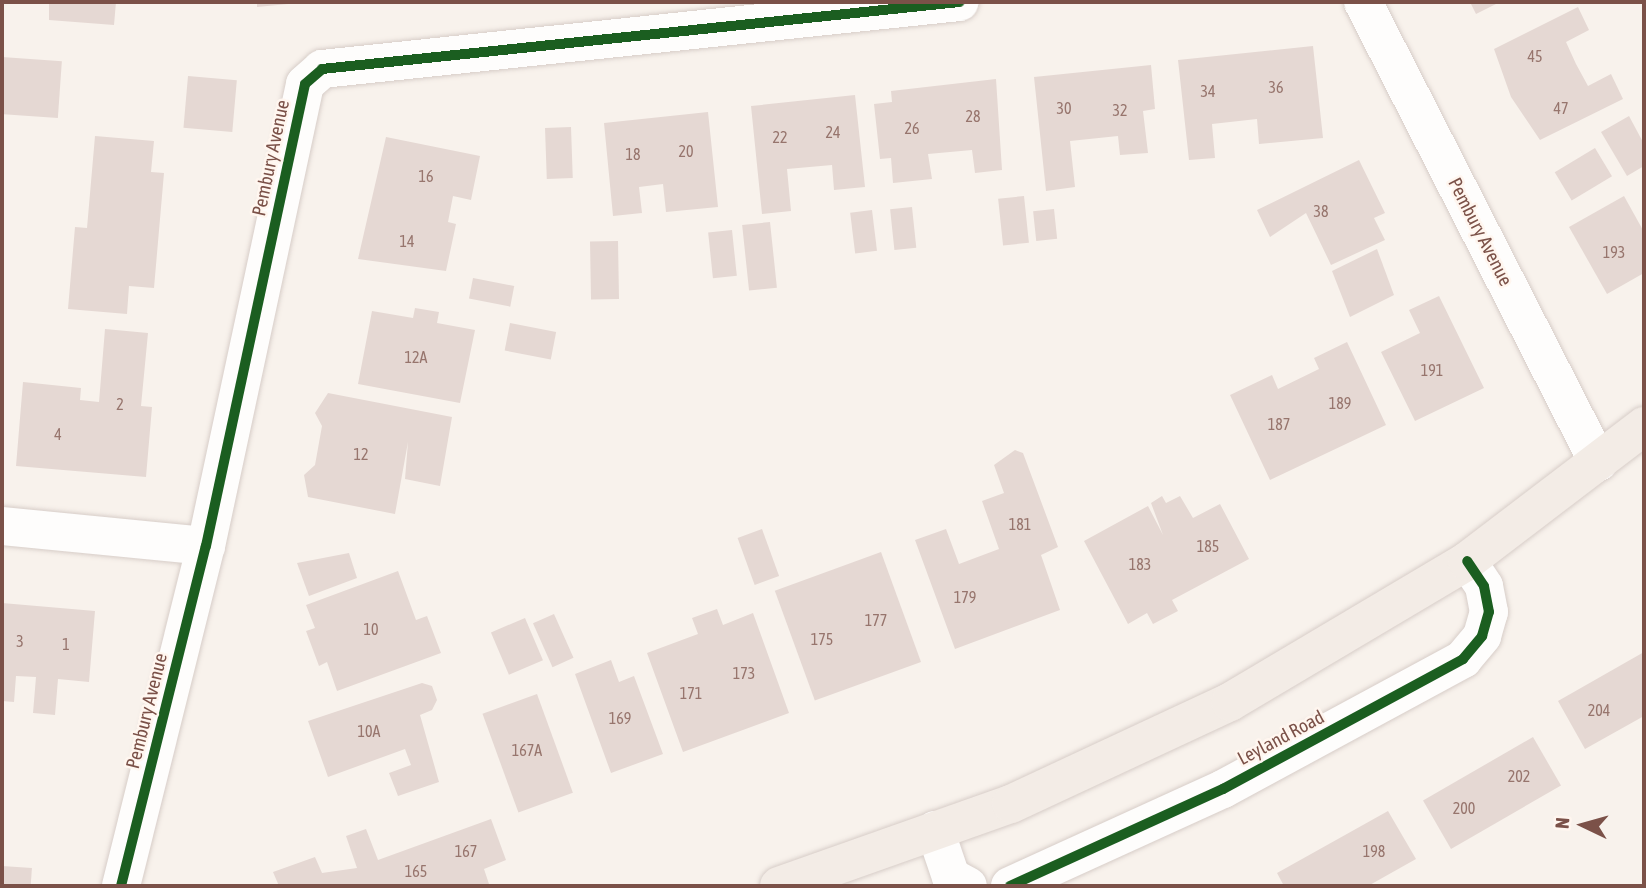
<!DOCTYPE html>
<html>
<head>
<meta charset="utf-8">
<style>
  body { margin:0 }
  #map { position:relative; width:1646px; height:888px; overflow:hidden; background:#f8f2ec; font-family:"Asap Condensed",sans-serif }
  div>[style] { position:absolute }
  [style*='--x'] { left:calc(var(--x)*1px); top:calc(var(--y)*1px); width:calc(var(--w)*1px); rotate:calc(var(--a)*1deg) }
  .building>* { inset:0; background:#e5d8d3; transform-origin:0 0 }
  .roads { filter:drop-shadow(0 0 2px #d7cdc8) drop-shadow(0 0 2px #d7cdc8) }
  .minor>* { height:38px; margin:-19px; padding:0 19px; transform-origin:19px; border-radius:19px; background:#fefdfc }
  .major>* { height:38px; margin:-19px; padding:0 19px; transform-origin:19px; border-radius:19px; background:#f3ece6 }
  .cycleway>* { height:10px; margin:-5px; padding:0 5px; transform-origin:5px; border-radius:5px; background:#1b5e20 }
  span { translate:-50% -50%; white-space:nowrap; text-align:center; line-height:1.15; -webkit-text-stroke:5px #fff6ef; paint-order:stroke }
  .number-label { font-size:16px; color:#97756d }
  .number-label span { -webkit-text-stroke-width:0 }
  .street-label { font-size:19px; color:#7b5148 }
  .frame { position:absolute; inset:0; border:4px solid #7b5148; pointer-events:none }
  .north { position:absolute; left:1548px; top:790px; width:70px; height:70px; -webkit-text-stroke:5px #fff6ef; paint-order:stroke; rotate:275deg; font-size:19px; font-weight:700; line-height:28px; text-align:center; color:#7b5148 }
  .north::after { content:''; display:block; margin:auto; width:24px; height:32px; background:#7b5148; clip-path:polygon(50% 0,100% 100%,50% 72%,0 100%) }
</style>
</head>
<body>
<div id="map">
  <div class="building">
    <div style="clip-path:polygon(49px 2px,116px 2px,114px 25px,49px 20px)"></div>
    <div style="clip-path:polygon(257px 2px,287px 2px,288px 4px,257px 7px)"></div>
    <div style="clip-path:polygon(1470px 2px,1500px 2px,1476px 14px)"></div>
    <div style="clip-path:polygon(1578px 7px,1589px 30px,1566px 42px,1576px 64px,1588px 86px,1611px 74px,1623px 99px,1540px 140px,1511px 97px,1494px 49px)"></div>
    <div style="clip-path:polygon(1313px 46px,1323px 138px,1259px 144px,1257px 119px,1212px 124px,1215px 158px,1189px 160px,1178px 60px)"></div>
    <div style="left:2px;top:57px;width:60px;height:57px;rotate:4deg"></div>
    <div style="clip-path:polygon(1151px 65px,1155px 109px,1143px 111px,1148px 153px,1120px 155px,1118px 136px,1070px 141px,1075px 187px,1046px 191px,1034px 77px)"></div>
    <div style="left:188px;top:76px;width:49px;height:52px;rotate:5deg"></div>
    <div style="clip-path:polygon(996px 79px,1002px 170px,975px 173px,972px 150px,928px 154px,932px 179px,893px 183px,891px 158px,880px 159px,874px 104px,892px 102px,891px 91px)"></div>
    <div style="clip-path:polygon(855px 95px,865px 187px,834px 190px,832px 165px,787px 169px,791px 211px,762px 214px,751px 106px)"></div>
    <div style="clip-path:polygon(708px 112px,718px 207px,666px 212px,663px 184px,639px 187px,642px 213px,613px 216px,604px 123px)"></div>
    <div style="clip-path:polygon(1629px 116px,1644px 144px,1644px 166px,1627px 176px,1601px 132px)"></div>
    <div style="left:571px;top:127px;width:51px;height:26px;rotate:88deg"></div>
    <div style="clip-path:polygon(95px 136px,154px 141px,151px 172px,164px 173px,154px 288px,129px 286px,127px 314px,68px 309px,75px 227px,87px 228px)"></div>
    <div style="clip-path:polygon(386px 137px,480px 156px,471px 200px,453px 196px,448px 222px,456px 224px,446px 271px,358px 259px)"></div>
    <div style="left:1595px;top:148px;width:33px;height:47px;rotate:59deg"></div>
    <div style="clip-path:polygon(1359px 160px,1385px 213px,1374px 218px,1385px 240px,1331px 265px,1306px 213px,1270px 237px,1257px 210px)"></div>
    <div style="left:1024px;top:196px;width:47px;height:26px;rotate:84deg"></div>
    <div style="clip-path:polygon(1624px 196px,1644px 232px,1644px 273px,1607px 294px,1569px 227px)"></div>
    <div style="left:912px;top:207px;width:41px;height:22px;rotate:84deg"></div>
    <div style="left:1054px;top:209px;width:30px;height:21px;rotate:84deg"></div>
    <div style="left:872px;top:210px;width:41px;height:22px;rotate:83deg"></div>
    <div style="left:770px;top:222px;width:66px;height:28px;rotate:84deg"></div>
    <div style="left:732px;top:230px;width:46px;height:24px;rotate:84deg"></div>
    <div style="left:618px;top:241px;width:58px;height:28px;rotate:89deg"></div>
    <div style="clip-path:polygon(1377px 249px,1394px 295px,1350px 317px,1332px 271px)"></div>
    <div style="left:473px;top:278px;width:42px;height:21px;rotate:11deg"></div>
    <div style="clip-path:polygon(1439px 296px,1484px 388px,1415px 421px,1381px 352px,1420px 333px,1409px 310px)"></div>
    <div style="clip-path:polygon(415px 308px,439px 312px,437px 323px,475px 330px,460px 403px,358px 384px,372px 311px,413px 318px)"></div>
    <div style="left:510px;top:323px;width:47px;height:28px;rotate:11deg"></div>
    <div style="clip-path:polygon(105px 329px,148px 333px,141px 406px,152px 407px,146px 477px,16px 466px,23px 382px,81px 388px,80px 400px,99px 402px)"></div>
    <div style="clip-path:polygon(1347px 342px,1386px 425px,1270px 480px,1230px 395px,1272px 375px,1278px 389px,1319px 369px,1314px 358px)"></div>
    <div style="clip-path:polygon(328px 393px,452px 417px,440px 486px,405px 479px,408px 442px,395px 514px,308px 497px,304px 475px,315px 465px,322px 426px,315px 413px)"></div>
    <div style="clip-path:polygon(1015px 450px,1023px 453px,1058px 547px,1041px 555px,1060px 610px,955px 649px,915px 540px,946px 529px,959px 564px,999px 549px,982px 501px,1004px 493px,994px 465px)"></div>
    <div style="clip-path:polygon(1162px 496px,1166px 503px,1180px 496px,1193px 518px,1220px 504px,1249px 559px,1172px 600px,1178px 611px,1153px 624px,1147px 613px,1128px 624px,1084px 541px,1148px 506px,1163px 535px,1151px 503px)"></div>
    <div style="left:762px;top:529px;width:50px;height:26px;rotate:70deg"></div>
    <div style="left:881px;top:552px;width:117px;height:113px;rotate:70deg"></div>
    <div style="clip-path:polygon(349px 553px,357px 578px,309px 596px,297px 563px)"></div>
    <div style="clip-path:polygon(398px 571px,416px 620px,427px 616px,441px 653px,337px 691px,327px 662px,319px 666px,306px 631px,315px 628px,306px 605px)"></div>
    <div style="clip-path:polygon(2px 603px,95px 611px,89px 682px,58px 679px,55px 715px,33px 713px,36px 677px,16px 676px,14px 702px,2px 701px)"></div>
    <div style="clip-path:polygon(717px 609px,723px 625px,753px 613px,789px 713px,683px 752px,647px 653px,698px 634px,692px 618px)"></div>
    <div style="left:554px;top:614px;width:48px;height:23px;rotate:66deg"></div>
    <div style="left:525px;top:618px;width:46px;height:37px;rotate:67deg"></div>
    <div style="clip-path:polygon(1644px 652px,1644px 716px,1585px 749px,1558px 701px)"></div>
    <div style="clip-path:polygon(611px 660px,619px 682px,634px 676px,663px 754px,611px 773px,575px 674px)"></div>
    <div style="clip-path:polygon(422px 683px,432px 686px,437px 700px,432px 710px,420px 715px,439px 782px,398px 796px,389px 773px,411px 765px,405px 749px,328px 777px,308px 721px)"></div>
    <div style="left:537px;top:694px;width:105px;height:58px;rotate:70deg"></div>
    <div style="left:1533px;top:737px;width:56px;height:127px;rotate:60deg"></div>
    <div style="clip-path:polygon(1388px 811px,1416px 859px,1368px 886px,1284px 886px,1277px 873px)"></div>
    <div style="clip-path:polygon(491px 819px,506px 860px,484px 869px,489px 884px,483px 886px,279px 886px,273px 872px,315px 857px,322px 873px,357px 868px,346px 836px,366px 829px,378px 860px)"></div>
    <div style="left:2px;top:866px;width:30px;height:20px;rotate:4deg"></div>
  </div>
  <div class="roads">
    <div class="minor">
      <div style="--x:1363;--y:2;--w:517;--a:62.94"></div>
      <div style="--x:2;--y:526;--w:205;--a:5.6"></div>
      <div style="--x:935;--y:830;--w:50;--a:71.2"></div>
      <div style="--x:951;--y:877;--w:19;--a:28"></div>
      <div style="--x:121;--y:886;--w:350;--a:-76"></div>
      <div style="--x:206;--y:546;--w:472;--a:-77.9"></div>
      <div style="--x:305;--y:84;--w:23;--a:-41"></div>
      <div style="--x:322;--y:69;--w:641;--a:-6"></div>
      <div style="--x:1010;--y:886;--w:234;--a:-24.5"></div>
      <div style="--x:1223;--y:789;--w:273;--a:-28.4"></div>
      <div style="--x:1463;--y:659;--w:30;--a:-50"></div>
      <div style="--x:1482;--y:636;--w:25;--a:-74"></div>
      <div style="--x:1489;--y:612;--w:26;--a:-101"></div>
      <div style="--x:1484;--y:586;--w:30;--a:-124"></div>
    </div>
    <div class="major">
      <div style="--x:779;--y:886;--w:246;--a:-19.5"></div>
      <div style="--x:1011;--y:804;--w:242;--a:-25"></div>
      <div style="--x:1230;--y:702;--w:276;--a:-30.7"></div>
      <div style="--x:1467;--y:561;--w:223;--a:-37.3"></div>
    </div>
  </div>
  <div class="cycleway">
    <div style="--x:121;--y:886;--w:350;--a:-76"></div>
    <div style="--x:206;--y:546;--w:472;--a:-77.9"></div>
    <div style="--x:305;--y:84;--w:23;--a:-41"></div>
    <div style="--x:322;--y:69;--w:641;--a:-6"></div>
    <div style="--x:1010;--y:886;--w:234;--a:-24.5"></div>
    <div style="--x:1223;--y:789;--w:273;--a:-28.4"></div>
    <div style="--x:1463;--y:659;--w:30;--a:-50"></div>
    <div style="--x:1482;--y:636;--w:25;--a:-74"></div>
    <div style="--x:1489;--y:612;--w:26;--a:-101"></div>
    <div style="--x:1484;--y:586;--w:30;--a:-124"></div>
  </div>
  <div class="number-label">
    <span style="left:1535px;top:56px">45</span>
    <span style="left:1276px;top:87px">36</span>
    <span style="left:1208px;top:91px">34</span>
    <span style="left:1064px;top:108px">30</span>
    <span style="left:1561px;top:108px">47</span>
    <span style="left:1120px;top:110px">32</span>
    <span style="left:973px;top:116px">28</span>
    <span style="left:912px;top:128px">26</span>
    <span style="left:833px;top:132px">24</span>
    <span style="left:780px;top:137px">22</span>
    <span style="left:686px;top:151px">20</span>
    <span style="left:633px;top:154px">18</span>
    <span style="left:426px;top:176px">16</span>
    <span style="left:1321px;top:211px">38</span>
    <span style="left:407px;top:241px">14</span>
    <span style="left:1614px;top:252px">193</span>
    <span style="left:416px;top:357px">12A</span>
    <span style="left:1432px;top:370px">191</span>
    <span style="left:1340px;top:403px">189</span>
    <span style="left:120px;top:404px">2</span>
    <span style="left:1279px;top:424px">187</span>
    <span style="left:58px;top:434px">4</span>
    <span style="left:361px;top:454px">12</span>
    <span style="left:1020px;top:524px">181</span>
    <span style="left:1208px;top:546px">185</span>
    <span style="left:1140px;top:564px">183</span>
    <span style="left:965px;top:597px">179</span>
    <span style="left:876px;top:620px">177</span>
    <span style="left:371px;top:629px">10</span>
    <span style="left:822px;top:639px">175</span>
    <span style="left:20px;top:641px">3</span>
    <span style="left:66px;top:644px">1</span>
    <span style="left:744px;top:673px">173</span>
    <span style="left:691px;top:693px">171</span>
    <span style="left:1599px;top:710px">204</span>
    <span style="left:620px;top:718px">169</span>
    <span style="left:369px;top:731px">10A</span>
    <span style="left:527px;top:750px">167A</span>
    <span style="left:1519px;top:776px">202</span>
    <span style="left:1464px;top:808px">200</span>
    <span style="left:466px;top:851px">167</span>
    <span style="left:1374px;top:851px">198</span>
    <span style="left:416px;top:871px">165</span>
  </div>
  <div class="street-label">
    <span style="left:271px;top:158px;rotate:-78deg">Pembury Avenue</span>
    <span style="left:1480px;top:232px;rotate:63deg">Pembury Avenue</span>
    <span style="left:147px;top:711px;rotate:-76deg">Pembury Avenue</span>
    <span style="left:1281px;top:738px;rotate:-28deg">Leyland Road</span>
  </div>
  <div class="frame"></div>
  <div class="north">N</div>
</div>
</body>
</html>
